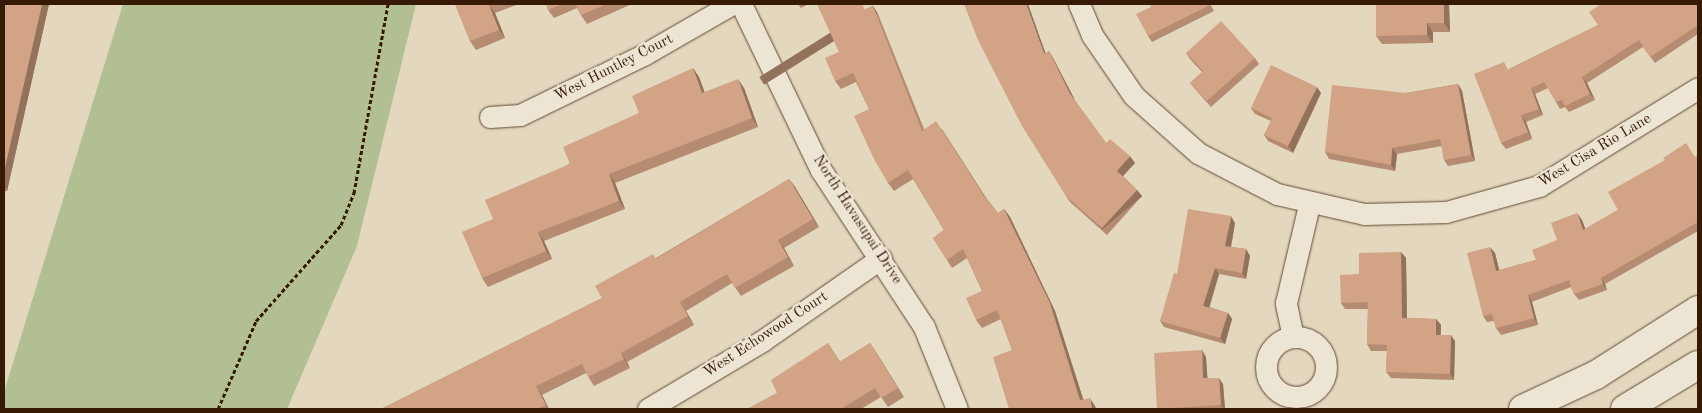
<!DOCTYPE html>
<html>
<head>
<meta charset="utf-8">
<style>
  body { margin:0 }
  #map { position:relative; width:1702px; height:413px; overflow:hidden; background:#e3d7bd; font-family:"Old Standard TT",serif }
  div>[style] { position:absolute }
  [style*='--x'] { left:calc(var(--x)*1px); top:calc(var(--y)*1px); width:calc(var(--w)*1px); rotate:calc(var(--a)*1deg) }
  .green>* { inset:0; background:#b1bf93 }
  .path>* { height:3px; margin-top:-1.5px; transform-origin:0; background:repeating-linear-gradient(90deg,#371a06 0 4px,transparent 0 6.5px) }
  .roads { filter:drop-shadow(0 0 1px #624934) drop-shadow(0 0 1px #624934) }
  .street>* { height:21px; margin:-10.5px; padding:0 10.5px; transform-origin:10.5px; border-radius:10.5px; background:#ede5d4 }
  .street>.ring { margin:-10.5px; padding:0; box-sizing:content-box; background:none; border:21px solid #ede5d4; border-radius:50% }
  .secondary>* { height:28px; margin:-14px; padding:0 14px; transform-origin:14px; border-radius:14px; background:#ede5d4 }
  .wall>* { inset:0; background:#b58c72 }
  .shaded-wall>* { inset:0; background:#93725c; transform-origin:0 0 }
  .building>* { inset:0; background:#d2a384 }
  span { translate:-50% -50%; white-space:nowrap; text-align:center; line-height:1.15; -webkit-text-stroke:4.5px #ede5d4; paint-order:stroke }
  .street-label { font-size:15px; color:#371a06 }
  .frame { position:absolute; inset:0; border:5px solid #371a06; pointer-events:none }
</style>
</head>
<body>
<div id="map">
  <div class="green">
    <div style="clip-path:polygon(123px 4px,416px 4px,357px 246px,287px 409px,4px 409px,4px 392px)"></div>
  </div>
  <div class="path">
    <div style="--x:218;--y:409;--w:96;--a:-66.6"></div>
    <div style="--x:256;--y:321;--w:128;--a:-48.5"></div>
    <div style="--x:341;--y:225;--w:35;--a:-68"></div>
    <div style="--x:354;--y:193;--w:192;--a:-79.8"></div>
  </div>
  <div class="roads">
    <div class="street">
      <div style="--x:741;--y:4;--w:184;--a:64.3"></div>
      <div style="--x:821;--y:170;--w:188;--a:56.7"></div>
      <div style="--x:924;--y:327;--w:88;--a:68.1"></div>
      <div style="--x:1079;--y:4;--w:34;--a:67"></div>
      <div style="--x:1092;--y:35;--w:74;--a:55.5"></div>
      <div style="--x:1134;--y:96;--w:86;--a:41.7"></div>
      <div style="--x:1198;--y:153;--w:89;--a:27.4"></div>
      <div style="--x:1277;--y:194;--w:89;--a:12.9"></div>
      <div style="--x:1364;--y:214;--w:82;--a:-1.4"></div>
      <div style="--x:1446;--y:212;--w:97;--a:-15.6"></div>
      <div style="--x:1539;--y:186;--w:187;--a:-31.6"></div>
      <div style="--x:490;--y:117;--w:30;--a:-4"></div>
      <div style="--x:520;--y:115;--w:139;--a:-26"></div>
      <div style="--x:645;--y:54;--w:100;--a:-29.9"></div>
      <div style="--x:1293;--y:337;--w:35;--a:-102"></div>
      <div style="--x:1286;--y:303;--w:101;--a:-76.8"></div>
      <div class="ring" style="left:1266px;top:337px;width:39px;height:39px"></div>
      <div style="--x:648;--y:409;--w:133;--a:-30.8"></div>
      <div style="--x:762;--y:341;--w:145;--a:-34.9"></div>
    </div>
    <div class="secondary">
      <div style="--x:1523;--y:409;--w:81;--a:-25"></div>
      <div style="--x:1596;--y:375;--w:121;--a:-32.5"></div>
      <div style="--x:1625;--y:409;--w:85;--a:-31.1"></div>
    </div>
  </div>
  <div class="wall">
    <div style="clip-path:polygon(4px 4px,49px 4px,7px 191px,4px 191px)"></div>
    <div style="clip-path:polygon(455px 4px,519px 4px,495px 13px,505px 38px,476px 50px,470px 41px)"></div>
    <div style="clip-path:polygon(546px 4px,632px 4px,587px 24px,581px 15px,577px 8px,554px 18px,548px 10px)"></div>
    <div style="clip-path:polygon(798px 4px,809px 4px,801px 8px)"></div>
    <div style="clip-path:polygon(1210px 4px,1214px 11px,1152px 42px,1148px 36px,1151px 7px)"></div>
    <div style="clip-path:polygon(1449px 4px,1450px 32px,1433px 32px,1433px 43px,1382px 44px,1376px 36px)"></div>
    <div style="clip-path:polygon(1601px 4px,1698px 4px,1698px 34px,1655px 63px,1643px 47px,1587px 83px,1595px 100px,1569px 112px,1565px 107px,1560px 109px,1548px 88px,1535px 94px,1543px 115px,1526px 122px,1532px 139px,1506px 149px,1501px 143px,1509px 69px,1598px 25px)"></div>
    <div style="clip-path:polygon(873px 6px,878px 14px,924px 129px,942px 129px,987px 199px,998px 213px,1004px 209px,1010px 217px,1055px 311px,1083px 399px,1095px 406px,1096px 409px,1009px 409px,1012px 350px,1001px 319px,982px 328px,976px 320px,982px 291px,967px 258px,952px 268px,933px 238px,944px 230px,913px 179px,894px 191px,888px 183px,869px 109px,856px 82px,841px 89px,835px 81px,839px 52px,866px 9px)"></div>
    <div style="clip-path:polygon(1049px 51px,1053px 58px,1074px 99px,1106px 143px,1135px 163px,1123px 176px,1137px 190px,1142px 196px,1107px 235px,1070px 202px,1066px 196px,1046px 53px)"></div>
    <div style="clip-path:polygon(1186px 53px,1255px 58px,1259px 64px,1211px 107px,1195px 89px,1190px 83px,1202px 72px,1190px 59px)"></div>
    <div style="clip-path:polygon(693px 68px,699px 77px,704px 92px,744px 88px,758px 127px,615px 183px,625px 209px,544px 241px,552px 259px,488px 287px,482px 278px,493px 219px,639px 113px)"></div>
    <div style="clip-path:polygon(1458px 84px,1462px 91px,1475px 161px,1448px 166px,1444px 160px,1442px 146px,1397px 154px,1395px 171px,1329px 159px,1325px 152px,1406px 93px)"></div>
    <div style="clip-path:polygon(1321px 93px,1293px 153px,1268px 141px,1264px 135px,1271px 121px,1255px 114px,1251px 108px)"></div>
    <div style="clip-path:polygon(1698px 155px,1698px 231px,1605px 284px,1607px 290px,1579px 300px,1574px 294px,1571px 287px,1532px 302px,1538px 325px,1501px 335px,1496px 328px,1494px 321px,1487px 322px,1483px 316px,1495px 253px,1499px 270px,1536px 260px,1557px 240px,1582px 220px,1585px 229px,1618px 210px)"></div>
    <div style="clip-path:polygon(789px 179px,795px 187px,819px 227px,784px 248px,794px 266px,741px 296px,732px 283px,686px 311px,694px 325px,627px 362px,630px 368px,594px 386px,586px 373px,542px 395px,549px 409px,381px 409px,602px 298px,656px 258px)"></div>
    <div style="clip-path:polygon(1235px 223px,1231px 247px,1246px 249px,1250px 256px,1246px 279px,1219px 274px,1209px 307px,1228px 313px,1232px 319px,1225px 344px,1164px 327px,1160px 321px,1177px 274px)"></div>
    <div style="clip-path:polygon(1401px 252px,1406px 258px,1407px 318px,1436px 319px,1441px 325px,1441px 335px,1455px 341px,1454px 380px,1391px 378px,1386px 372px,1387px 351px,1371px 351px,1367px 344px,1368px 309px,1345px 309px,1341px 303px,1359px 274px)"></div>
    <div style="clip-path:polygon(828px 343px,840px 362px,870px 343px,904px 397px,888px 407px,881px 397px,861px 409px,747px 409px,777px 393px)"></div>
    <div style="clip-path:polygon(1206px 357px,1207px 378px,1223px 384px,1225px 409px,1157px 409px)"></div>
  </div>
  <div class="shaded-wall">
    <div style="clip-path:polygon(42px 4px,49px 4px,7px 191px,4px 186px,4px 172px)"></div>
    <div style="clip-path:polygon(1026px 4px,1028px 4px,1048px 60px,1044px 54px)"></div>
    <div style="clip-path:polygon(1444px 4px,1449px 4px,1450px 32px,1444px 23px)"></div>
    <div style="clip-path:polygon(489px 5px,495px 13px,505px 38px,499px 30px)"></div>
    <div style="left:873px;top:6px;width:9px;height:134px;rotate:58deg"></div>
    <div style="clip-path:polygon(1427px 23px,1433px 32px,1433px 43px,1427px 35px)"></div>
    <div style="clip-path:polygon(1049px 51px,1053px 58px,1075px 100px,1070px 94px)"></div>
    <div style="clip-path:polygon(693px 68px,699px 77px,708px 101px,702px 93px)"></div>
    <div style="clip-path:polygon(1582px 77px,1587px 83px,1595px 100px,1590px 94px)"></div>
    <div style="clip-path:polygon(738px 79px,744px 88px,758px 127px,752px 118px)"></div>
    <div style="clip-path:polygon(1458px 84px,1462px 91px,1475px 161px,1471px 155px)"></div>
    <div style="clip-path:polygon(1317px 87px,1321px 93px,1293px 153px,1288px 146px)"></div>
    <div style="clip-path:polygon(1531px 88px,1535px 94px,1543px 115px,1539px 109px)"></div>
    <div style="clip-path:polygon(1521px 115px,1526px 122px,1532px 139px,1528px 132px)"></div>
    <div style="clip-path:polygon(1392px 148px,1397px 154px,1395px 171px,1391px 165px)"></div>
    <div style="clip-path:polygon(1130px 156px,1135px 163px,1121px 178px,1117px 171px)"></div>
    <div style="clip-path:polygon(609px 174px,615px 183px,625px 209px,619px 201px)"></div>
    <div style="clip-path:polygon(789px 179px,795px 187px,819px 227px,813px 219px)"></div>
    <div style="left:1137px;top:190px;width:8px;height:52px;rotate:50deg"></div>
    <div style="clip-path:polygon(1004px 209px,1010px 217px,1055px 311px,1086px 408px,1080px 400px)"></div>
    <div style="clip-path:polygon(1577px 213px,1582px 220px,1588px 236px,1583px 230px)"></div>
    <div style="clip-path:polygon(1231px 216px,1235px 223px,1230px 252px,1225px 246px)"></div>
    <div style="clip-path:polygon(538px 232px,544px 241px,552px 259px,546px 251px)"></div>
    <div style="clip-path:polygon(778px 240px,784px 248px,794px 266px,788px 257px)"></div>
    <div style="clip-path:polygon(1490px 247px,1495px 253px,1501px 277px,1496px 271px)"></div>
    <div style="clip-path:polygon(1246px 249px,1250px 256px,1246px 279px,1242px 273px)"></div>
    <div style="clip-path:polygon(1401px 252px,1406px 258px,1407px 325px,1402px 318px)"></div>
    <div style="clip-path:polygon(1215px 268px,1219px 274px,1208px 312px,1203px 306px)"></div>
    <div style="clip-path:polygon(1601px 278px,1605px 284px,1607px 290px,1603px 284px)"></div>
    <div style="clip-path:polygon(1528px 295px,1532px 302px,1538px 325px,1534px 318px)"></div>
    <div style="clip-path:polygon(680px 302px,686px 311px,694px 325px,688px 316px)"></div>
    <div style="clip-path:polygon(1228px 313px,1232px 319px,1225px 344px,1220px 338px)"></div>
    <div style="clip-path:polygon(1436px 319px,1441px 325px,1440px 341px,1436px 335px)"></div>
    <div style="clip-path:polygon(1451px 335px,1455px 341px,1454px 380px,1450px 374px)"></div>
    <div style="clip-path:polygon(870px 343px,876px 352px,904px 397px,898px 388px)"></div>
    <div style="clip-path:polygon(1202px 350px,1206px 357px,1208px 385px,1203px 378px)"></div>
    <div style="clip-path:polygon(621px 353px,627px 362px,630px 368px,624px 359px)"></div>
    <div style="clip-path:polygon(1219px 378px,1223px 384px,1225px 409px,1224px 409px,1221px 405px)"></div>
    <div style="clip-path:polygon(536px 386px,542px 395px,549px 409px,546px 405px)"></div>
    <div style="clip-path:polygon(1090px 398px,1095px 406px,1096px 409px,1092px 409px)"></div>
  </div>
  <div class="building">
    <div style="clip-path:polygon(4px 4px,42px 4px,4px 172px)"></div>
    <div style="clip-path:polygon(455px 4px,492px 4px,489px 5px,499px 30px,470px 41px)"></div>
    <div style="clip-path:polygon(546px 4px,562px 4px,548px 10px)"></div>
    <div style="clip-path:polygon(575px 4px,607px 4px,581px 15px)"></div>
    <div style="clip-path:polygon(817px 4px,862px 4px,865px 10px,873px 6px,922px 131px,936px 121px,984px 196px,998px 213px,1004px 209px,1050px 303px,1080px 400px,1090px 398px,1092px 409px,1009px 409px,993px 357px,1012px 350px,997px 310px,976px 320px,966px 298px,982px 291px,963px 249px,947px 260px,933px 238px,944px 230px,908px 170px,888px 183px,875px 161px,854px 116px,869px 109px,853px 73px,835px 81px,825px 58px,839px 52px)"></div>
    <div style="clip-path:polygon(964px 4px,1026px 4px,1044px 54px,1049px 51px,1070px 94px,1106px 143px,1110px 139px,1130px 156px,1117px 171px,1137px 190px,1102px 228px,1066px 196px,1022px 126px,978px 40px)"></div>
    <div style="clip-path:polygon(1150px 4px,1209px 4px,1210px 5px,1148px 36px,1136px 14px,1151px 7px)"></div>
    <div style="clip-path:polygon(1376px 4px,1444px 4px,1444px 23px,1427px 23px,1427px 35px,1376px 36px)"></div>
    <div style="clip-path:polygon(1601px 4px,1697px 4px,1696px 5px,1698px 9px,1698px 25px,1650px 57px,1639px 40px,1582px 77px,1590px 94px,1565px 106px,1562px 100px,1556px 102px,1544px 82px,1531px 88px,1539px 109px,1521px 115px,1528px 132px,1501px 143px,1474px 74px,1504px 62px,1508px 70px,1598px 25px,1589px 12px)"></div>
    <div style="clip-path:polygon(1221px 21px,1255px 58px,1207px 101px,1190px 83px,1203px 71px,1186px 53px)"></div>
    <div style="clip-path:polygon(1271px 65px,1317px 87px,1288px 146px,1264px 135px,1272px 118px,1251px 108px)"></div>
    <div style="clip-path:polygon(693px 68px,702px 93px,738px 79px,752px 118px,609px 174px,619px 201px,538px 232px,546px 251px,482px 278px,462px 232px,493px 219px,485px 200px,570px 164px,563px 147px,639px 113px,632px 96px)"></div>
    <div style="clip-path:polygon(1458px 84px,1471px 155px,1444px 160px,1440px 139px,1392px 148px,1391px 165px,1325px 152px,1332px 85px,1406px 93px)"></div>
    <div style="clip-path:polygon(1686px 143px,1695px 157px,1698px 155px,1698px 222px,1601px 278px,1603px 284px,1574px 294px,1569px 280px,1528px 295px,1534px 318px,1496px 328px,1492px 314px,1483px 316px,1467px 253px,1490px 247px,1496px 271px,1536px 260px,1532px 250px,1557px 240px,1551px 223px,1577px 213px,1583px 230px,1618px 210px,1608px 192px,1665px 160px,1663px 158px)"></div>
    <div style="clip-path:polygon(789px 179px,813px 219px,778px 240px,788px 257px,735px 288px,727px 274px,680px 302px,688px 316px,621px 353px,624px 359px,588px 377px,582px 364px,536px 386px,546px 405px,537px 409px,381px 409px,602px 298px,595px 286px,653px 254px,656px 259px)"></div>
    <div style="clip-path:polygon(1188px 209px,1231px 216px,1225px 246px,1246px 249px,1242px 273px,1215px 268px,1203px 306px,1228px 313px,1220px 338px,1160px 321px,1174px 273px,1177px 274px)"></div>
    <div style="clip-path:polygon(1401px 252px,1402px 318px,1436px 319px,1436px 335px,1451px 335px,1450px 374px,1386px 372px,1387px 345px,1367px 344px,1368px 302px,1341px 303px,1340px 275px,1359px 274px,1359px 253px)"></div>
    <div style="clip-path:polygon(828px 343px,839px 362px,870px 343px,898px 388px,881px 398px,875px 388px,841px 409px,747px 409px,777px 393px,771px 380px)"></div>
    <div style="clip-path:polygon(1202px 350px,1203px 378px,1219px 378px,1221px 405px,1157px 409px,1154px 353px)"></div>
  </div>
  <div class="street-label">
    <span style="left:614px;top:68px;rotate:-27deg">West Huntley Court</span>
    <span style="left:1595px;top:151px;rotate:-31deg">West Cisa Rio Lane</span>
    <span style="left:857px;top:220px;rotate:57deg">North Havasupai Drive</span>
    <span style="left:766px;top:335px;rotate:-33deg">West Echowood Court</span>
  </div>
  <div class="frame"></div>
</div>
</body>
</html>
